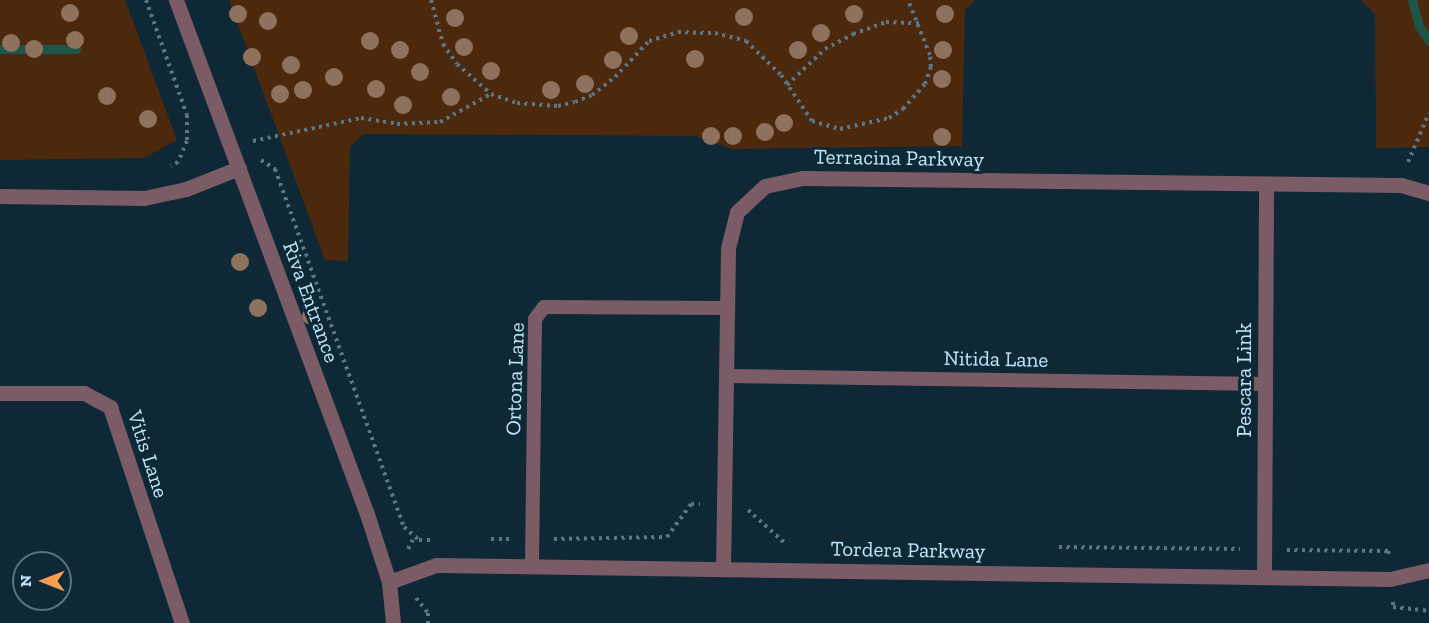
<!DOCTYPE html>
<html>
<head>
<meta charset="utf-8">
<style>
  body { margin:0 }
  #map { position:relative; width:1429px; height:623px; overflow:hidden; background:#0e2836; font-family:"Zilla Slab",serif }
  div>[style] { position:absolute }
  [style*='--x'] { left:calc(var(--x)*1px); top:calc(var(--y)*1px); width:calc(var(--w)*1px); rotate:calc(var(--a)*1deg) }
  .green>* { inset:0; background:#4c290d }
  .stream>* { height:9px; margin:-4.5px; padding:0 4.5px; transform-origin:4.5px; border-radius:4.5px; background:#1e5549 }
  .path>* { height:4px; margin-top:-2px; transform-origin:0; background:repeating-linear-gradient(90deg,#587789 0 3px,transparent 0 7.5px) }
  .service>* { height:14px; margin:-7px; padding:0 7px; transform-origin:7px; border-radius:7px; background:#7b5b66 }
  .minor>* { height:15px; margin:-7.5px; padding:0 7.5px; transform-origin:7.5px; border-radius:7.5px; background:#7b5b66 }
  .trees>* { width:18px; height:18px; margin:-9px; border-radius:50%; background:#8e725e }
  span { translate:-50% -50%; white-space:nowrap; text-align:center; line-height:1.15; -webkit-text-stroke:6px #0e2836; paint-order:stroke }
  .street-label { font-size:21px; color:#bfe5fd }
  .north { position:absolute; left:12px; top:551px; width:60px; height:60px; box-sizing:border-box; background:#0e2836; border:2px solid #557486; border-radius:50%; rotate:270deg; font-size:16px; font-weight:700; line-height:24px; text-align:center; color:#bfe5fd }
  .north::after { content:''; display:block; margin:auto; width:21px; height:27px; background:#fd9d54; clip-path:polygon(50% 0,100% 100%,50% 72%,0 100%) }
</style>
</head>
<body>
<div id="map">
  <div class="green">
    <div style="clip-path:polygon(0 0,125px 0,177px 140px,144px 158px,0 160px)"></div>
    <div style="clip-path:polygon(229px 0,975px 0,965px 10px,962px 146px,732px 149px,696px 136px,364px 134px,350px 147px,348px 261px,325px 260px)"></div>
    <div style="clip-path:polygon(1344px 0,1429px 0,1429px 147px,1376px 148px,1375px 14px,1361px 0)"></div>
  </div>
  <div class="stream">
    <div style="--x:1412;--y:0;--w:27;--a:75"></div>
    <div style="--x:1419;--y:26;--w:18;--a:56"></div>
    <div style="--x:0;--y:49;--w:76;--a:0"></div>
  </div>
  <div class="path">
    <div style="--x:146;--y:0;--w:122;--a:70.4"></div>
    <div style="--x:187;--y:115;--w:26;--a:90"></div>
    <div style="--x:187;--y:141;--w:23;--a:113"></div>
    <div style="--x:178;--y:162;--w:8;--a:150"></div>
    <div style="--x:431;--y:0;--w:46;--a:74.7"></div>
    <div style="--x:443;--y:44;--w:24;--a:55"></div>
    <div style="--x:457;--y:64;--w:45;--a:41.4"></div>
    <div style="--x:491;--y:94;--w:28;--a:19"></div>
    <div style="--x:517;--y:103;--w:41;--a:4.2"></div>
    <div style="--x:558;--y:106;--w:17;--a:-13"></div>
    <div style="--x:575;--y:102;--w:18;--a:-22"></div>
    <div style="--x:592;--y:95;--w:29;--a:-38"></div>
    <div style="--x:615;--y:77;--w:50;--a:-46.6"></div>
    <div style="--x:649;--y:41;--w:30;--a:-17"></div>
    <div style="--x:678;--y:32;--w:37;--a:2"></div>
    <div style="--x:715;--y:33;--w:32;--a:14"></div>
    <div style="--x:746;--y:41;--w:49;--a:44.2"></div>
    <div style="--x:781;--y:75;--w:55;--a:56"></div>
    <div style="--x:812;--y:121;--w:29;--a:16"></div>
    <div style="--x:840;--y:129;--w:50;--a:-12.7"></div>
    <div style="--x:889;--y:118;--w:17;--a:-33"></div>
    <div style="--x:903;--y:109;--w:33;--a:-49"></div>
    <div style="--x:925;--y:84;--w:18;--a:-71"></div>
    <div style="--x:931;--y:67;--w:12;--a:-95"></div>
    <div style="--x:930;--y:55;--w:59;--a:-111.8"></div>
    <div style="--x:787;--y:85;--w:52;--a:-43.5"></div>
    <div style="--x:825;--y:49;--w:32;--a:-28"></div>
    <div style="--x:853;--y:34;--w:35;--a:-20"></div>
    <div style="--x:886;--y:22;--w:33;--a:2"></div>
    <div style="--x:253;--y:141;--w:110;--a:-12"></div>
    <div style="--x:361;--y:118;--w:36;--a:9"></div>
    <div style="--x:397;--y:124;--w:43;--a:-2.7"></div>
    <div style="--x:440;--y:122;--w:58;--a:-28.8"></div>
    <div style="--x:261;--y:160;--w:17;--a:33"></div>
    <div style="--x:275;--y:169;--w:381;--a:70.2"></div>
    <div style="--x:404;--y:527;--w:20;--a:41"></div>
    <div style="--x:419;--y:540;--w:11;--a:0"></div>
    <div style="--x:1408;--y:162;--w:53;--a:-66.8"></div>
    <div style="--x:748;--y:510;--w:52;--a:41.9"></div>
    <div style="--x:491;--y:539;--w:20;--a:0"></div>
    <div style="--x:554;--y:539;--w:113;--a:-1"></div>
    <div style="--x:667;--y:537;--w:41;--a:-54"></div>
    <div style="--x:691;--y:504;--w:9;--a:0"></div>
    <div style="--x:1059;--y:547;--w:181;--a:0.6"></div>
    <div style="--x:408;--y:549;--w:15;--a:-62"></div>
    <div style="--x:1287;--y:550;--w:101;--a:0.6"></div>
    <div style="--x:1388;--y:551;--w:5;--a:79"></div>
    <div style="--x:416;--y:598;--w:19;--a:51"></div>
    <div style="--x:428;--y:613;--w:10;--a:90"></div>
    <div style="--x:1393;--y:602;--w:5;--a:90"></div>
    <div style="--x:1393;--y:607;--w:36;--a:6"></div>
  </div>
  <div class="service">
    <div style="--x:726;--y:376;--w:538;--a:0.85"></div>
    <div style="--x:532;--y:565;--w:246;--a:-89.3"></div>
    <div style="--x:535;--y:319;--w:15;--a:-53"></div>
    <div style="--x:544;--y:307;--w:183;--a:0.3"></div>
  </div>
  <div class="minor">
    <div style="--x:176;--y:0;--w:548;--a:69.62"></div>
    <div style="--x:367;--y:514;--w:71;--a:72.1"></div>
    <div style="--x:389;--y:582;--w:41;--a:84.4"></div>
    <div style="--x:0;--y:196;--w:144;--a:0.8"></div>
    <div style="--x:144;--y:198;--w:43;--a:-12.1"></div>
    <div style="--x:186;--y:189;--w:57;--a:-21.6"></div>
    <div style="--x:0;--y:393;--w:84;--a:0"></div>
    <div style="--x:84;--y:393;--w:30;--a:28"></div>
    <div style="--x:110;--y:407;--w:228;--a:71.6"></div>
    <div style="--x:723;--y:569;--w:321;--a:-89.1"></div>
    <div style="--x:728;--y:248;--w:37;--a:-76"></div>
    <div style="--x:737;--y:212;--w:38;--a:-43"></div>
    <div style="--x:765;--y:186;--w:39;--a:-12"></div>
    <div style="--x:803;--y:178;--w:598;--a:0.67"></div>
    <div style="--x:1401;--y:185;--w:29;--a:16"></div>
    <div style="--x:1264;--y:577;--w:393;--a:-89.7"></div>
    <div style="--x:389;--y:582;--w:50;--a:-19.9"></div>
    <div style="--x:436;--y:565;--w:954;--a:0.84"></div>
    <div style="--x:1390;--y:579;--w:40;--a:-13"></div>
  </div>
  <div class="trees">
    <div style="left:70px;top:13px"></div>
    <div style="left:238px;top:14px"></div>
    <div style="left:854px;top:14px"></div>
    <div style="left:945px;top:14px"></div>
    <div style="left:744px;top:17px"></div>
    <div style="left:455px;top:18px"></div>
    <div style="left:268px;top:21px"></div>
    <div style="left:821px;top:33px"></div>
    <div style="left:629px;top:36px"></div>
    <div style="left:75px;top:40px"></div>
    <div style="left:370px;top:41px"></div>
    <div style="left:11px;top:43px"></div>
    <div style="left:464px;top:47px"></div>
    <div style="left:34px;top:49px"></div>
    <div style="left:400px;top:50px"></div>
    <div style="left:798px;top:50px"></div>
    <div style="left:943px;top:50px"></div>
    <div style="left:252px;top:57px"></div>
    <div style="left:695px;top:59px"></div>
    <div style="left:613px;top:60px"></div>
    <div style="left:291px;top:65px"></div>
    <div style="left:491px;top:71px"></div>
    <div style="left:420px;top:72px"></div>
    <div style="left:334px;top:77px"></div>
    <div style="left:942px;top:79px"></div>
    <div style="left:585px;top:84px"></div>
    <div style="left:376px;top:89px"></div>
    <div style="left:303px;top:90px"></div>
    <div style="left:551px;top:90px"></div>
    <div style="left:280px;top:94px"></div>
    <div style="left:107px;top:96px"></div>
    <div style="left:451px;top:97px"></div>
    <div style="left:403px;top:105px"></div>
    <div style="left:148px;top:119px"></div>
    <div style="left:784px;top:123px"></div>
    <div style="left:765px;top:132px"></div>
    <div style="left:711px;top:136px"></div>
    <div style="left:733px;top:136px"></div>
    <div style="left:942px;top:137px"></div>
    <div style="left:293px;top:254px"></div>
    <div style="left:240px;top:262px"></div>
    <div style="left:258px;top:308px"></div>
    <div style="left:311px;top:316px"></div>
  </div>
  <div class="street-label">
    <span style="left:899px;top:158px;rotate:1deg">Terracina Parkway</span>
    <span style="left:311px;top:302px;rotate:70deg">Riva Entrance</span>
    <span style="left:996px;top:359px;rotate:1deg">Nitida Lane</span>
    <span style="left:515px;top:379px;rotate:-88deg">Ortona Lane</span>
    <span style="left:1244px;top:380px;rotate:-90deg">Pescara Link</span>
    <span style="left:148px;top:454px;rotate:72deg">Vitis Lane</span>
    <span style="left:908px;top:550px;rotate:1deg">Tordera Parkway</span>
  </div>
  <div class="north">N</div>
</div>
</body>
</html>
